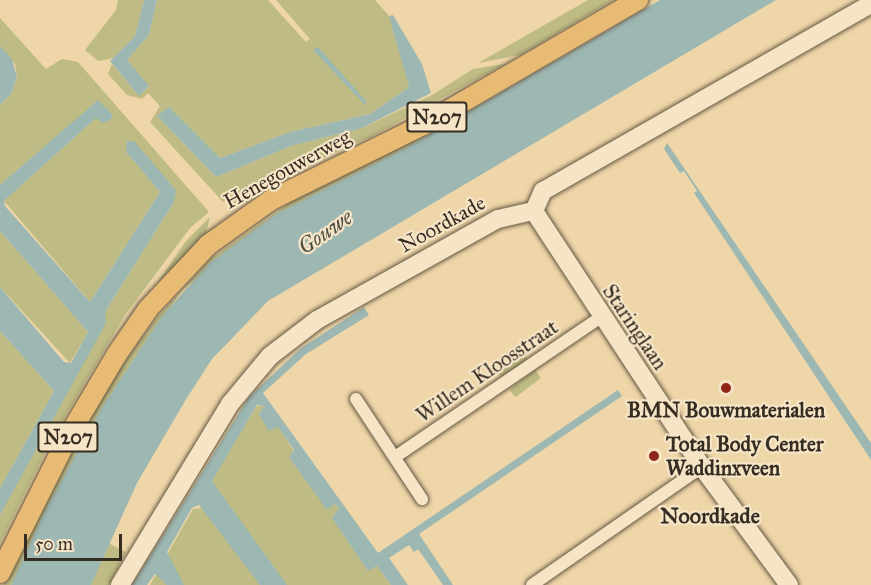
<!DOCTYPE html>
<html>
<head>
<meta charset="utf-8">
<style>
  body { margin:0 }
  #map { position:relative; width:871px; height:585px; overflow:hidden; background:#efd6a8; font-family:"IM FELL Great Primer",serif }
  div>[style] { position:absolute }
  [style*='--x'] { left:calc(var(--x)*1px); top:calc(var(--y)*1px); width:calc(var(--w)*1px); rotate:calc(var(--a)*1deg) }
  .green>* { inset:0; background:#bebc84; transform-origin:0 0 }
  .water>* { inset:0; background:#9db7b2 }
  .roads { filter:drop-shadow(0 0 2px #645744) drop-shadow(0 0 2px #645744) }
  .street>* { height:12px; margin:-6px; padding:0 6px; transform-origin:6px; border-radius:6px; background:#f5e4c6 }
  .secondary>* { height:18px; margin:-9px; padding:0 9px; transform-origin:9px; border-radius:9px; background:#f5e4c6 }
  .primary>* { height:20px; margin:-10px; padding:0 10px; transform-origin:10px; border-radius:10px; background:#e8bb74 }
  .dots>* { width:16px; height:16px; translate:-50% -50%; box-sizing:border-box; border:3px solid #f5e4c6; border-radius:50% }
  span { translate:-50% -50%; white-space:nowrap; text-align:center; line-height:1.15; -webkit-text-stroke:4.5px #f5e4c6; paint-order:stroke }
  .shield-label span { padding:2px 4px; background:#f5e4c6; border:2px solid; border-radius:4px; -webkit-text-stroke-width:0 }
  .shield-label { font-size:20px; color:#352d22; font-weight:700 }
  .street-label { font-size:21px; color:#352d22 }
  .poi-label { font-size:21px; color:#352d22; font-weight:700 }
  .left { translate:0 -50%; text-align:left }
  .water-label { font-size:22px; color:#4f5046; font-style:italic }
  .neighbourhood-label { font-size:22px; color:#352d22; font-weight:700 }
  .scale { position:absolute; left:24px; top:534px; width:98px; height:27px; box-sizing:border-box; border:3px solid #352d22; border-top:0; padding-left:8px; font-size:18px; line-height:21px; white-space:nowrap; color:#352d22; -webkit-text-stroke:4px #f5e4c6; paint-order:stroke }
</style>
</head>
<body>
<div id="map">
  <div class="green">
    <div style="clip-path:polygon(118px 0,144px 0,135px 36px,113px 58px,98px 61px,85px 50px,116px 10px)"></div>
    <div style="clip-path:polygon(157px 0,268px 0,306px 42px,310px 39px,276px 0,375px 0,389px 16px,400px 43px,409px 87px,370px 114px,290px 132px,220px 158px,169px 107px,157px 116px,216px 177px,291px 146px,362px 128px,432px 95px,473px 69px,504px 64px,370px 137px,223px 202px,150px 122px,160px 106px,148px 93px,142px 99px,127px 95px,108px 74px,112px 64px,139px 95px,149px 87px,127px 60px,149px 35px)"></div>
    <div style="clip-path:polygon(588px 0,613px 0,520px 55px,478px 63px)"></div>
    <div style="clip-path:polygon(0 18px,46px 69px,62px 59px,78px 62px,209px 212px,190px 228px,125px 315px,54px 435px,0 543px,0 515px,42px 433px,105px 323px,105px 312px,174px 202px,126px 152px,160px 192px,90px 302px,4px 201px,96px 118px,113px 115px,98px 101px,0 185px,0 105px,11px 94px,17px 77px,15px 64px,0 46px)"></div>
    <div style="clip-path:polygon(449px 119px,411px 145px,276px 214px,182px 290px,101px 409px,11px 585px,3px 585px,69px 453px,118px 371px,155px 320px,209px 260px,295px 199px)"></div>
    <div style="clip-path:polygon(284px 182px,243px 204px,229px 204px,244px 194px)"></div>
    <div style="clip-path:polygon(210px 217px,206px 234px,157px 283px,186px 241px)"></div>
    <div style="clip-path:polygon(0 231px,88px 332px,70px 363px,0 287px)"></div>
    <div style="clip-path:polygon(0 331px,54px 391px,0 488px)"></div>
    <div style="left:522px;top:351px;width:10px;height:32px;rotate:53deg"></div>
    <div style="left:535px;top:370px;width:10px;height:32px;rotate:53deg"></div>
    <div style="clip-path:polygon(257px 406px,264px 406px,259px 414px,278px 426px,329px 508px,335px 504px,339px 508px,374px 568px,377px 566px,391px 585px,150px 585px,193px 509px,201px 508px,215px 486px,212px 480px,223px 460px)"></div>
    <div style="clip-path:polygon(108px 543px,126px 552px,109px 585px,91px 585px)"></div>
  </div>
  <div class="water">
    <div style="clip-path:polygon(144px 0,157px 0,149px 35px,127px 60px,149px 86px,139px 96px,110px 61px,135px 36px)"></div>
    <div style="clip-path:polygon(660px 0,776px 0,268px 301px,212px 359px,185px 401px,137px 483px,91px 585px,11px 585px,46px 509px,101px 409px,162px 316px,211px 262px,276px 214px,411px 145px)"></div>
    <div style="clip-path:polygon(393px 15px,422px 64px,431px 93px,362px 128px,291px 146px,216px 177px,157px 116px,169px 107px,220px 158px,290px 132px,370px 114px,409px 87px,389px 16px)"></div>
    <div style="clip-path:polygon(0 46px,12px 59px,17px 77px,11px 94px,0 105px)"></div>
    <div style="clip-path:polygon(318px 47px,366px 101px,366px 106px,313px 50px)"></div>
    <div style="clip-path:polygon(98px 100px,113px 115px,110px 120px,103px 123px,96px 118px,4px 201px,5px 206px,90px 302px,160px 192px,126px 152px,127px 141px,134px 141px,169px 182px,176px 191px,174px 202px,105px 312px,106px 323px,0 515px,0 488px,54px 391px,0 331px,0 287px,64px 362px,71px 363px,88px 332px,0 231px,0 185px)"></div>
    <div style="clip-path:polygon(667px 143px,871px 443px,871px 460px,694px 193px,697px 191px,684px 171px,680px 173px,664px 149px)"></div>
    <div style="clip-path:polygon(364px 307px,369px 315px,306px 354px,263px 393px,378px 553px,618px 390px,622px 396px,419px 534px,453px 585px,443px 585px,418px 549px,414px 552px,409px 545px,389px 558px,408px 585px,391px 585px,377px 566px,368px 571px,332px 518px,339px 508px,335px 504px,327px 510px,289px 457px,294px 450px,278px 427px,269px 431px,259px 414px,264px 406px,257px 405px,212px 481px,287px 585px,260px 585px,199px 505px,192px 508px,167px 552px,184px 585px,167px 585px,155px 574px,147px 585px,132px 585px,249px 397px,300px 349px)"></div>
  </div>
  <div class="roads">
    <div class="street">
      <div style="--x:356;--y:399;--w:120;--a:56.6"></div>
      <div style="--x:395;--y:457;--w:249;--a:-34.2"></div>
      <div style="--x:532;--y:585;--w:207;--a:-34.8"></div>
    </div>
    <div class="secondary">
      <div style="--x:120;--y:585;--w:212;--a:-58.7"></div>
      <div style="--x:230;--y:404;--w:62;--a:-50.2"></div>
      <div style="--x:270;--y:356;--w:59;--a:-37.5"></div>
      <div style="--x:317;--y:320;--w:207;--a:-29.2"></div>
      <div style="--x:498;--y:219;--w:37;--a:-13"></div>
      <div style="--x:789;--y:585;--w:147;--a:-126.4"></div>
      <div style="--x:702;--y:467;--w:306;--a:-123.3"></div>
      <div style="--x:534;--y:211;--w:22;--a:-66"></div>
      <div style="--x:543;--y:191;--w:378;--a:-29.7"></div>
    </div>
    <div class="primary">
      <div style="--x:0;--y:573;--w:154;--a:-63.4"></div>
      <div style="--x:69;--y:435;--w:94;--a:-59.3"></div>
      <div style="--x:117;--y:354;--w:55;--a:-55.4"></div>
      <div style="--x:148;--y:309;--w:88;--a:-46.8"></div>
      <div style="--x:208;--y:245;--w:77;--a:-35.5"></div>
      <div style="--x:271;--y:200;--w:169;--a:-26.3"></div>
      <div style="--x:423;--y:125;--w:249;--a:-30.2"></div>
    </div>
  </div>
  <div class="dots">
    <div style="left:726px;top:388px;background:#8f2418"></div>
    <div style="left:654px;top:456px;background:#8f2418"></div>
  </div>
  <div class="shield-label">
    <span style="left:437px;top:117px">N207</span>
    <span style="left:68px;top:437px">N207</span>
  </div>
  <div class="street-label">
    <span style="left:287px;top:169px;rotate:-29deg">Henegouwerweg</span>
    <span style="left:442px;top:224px;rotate:-29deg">Noordkade</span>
    <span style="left:635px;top:327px;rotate:56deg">Staringlaan</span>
    <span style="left:487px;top:371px;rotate:-34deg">Willem Kloosstraat</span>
  </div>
  <div class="poi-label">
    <span style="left:726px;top:410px">BMN Bouwmaterialen</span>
    <span class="left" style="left:666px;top:456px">Total Body Center<br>Waddinxveen</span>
  </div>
  <div class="water-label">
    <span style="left:325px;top:232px;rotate:-35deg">Gouwe</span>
  </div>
  <div class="neighbourhood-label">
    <span style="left:710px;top:516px">Noordkade</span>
  </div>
  <div class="scale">50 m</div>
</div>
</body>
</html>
